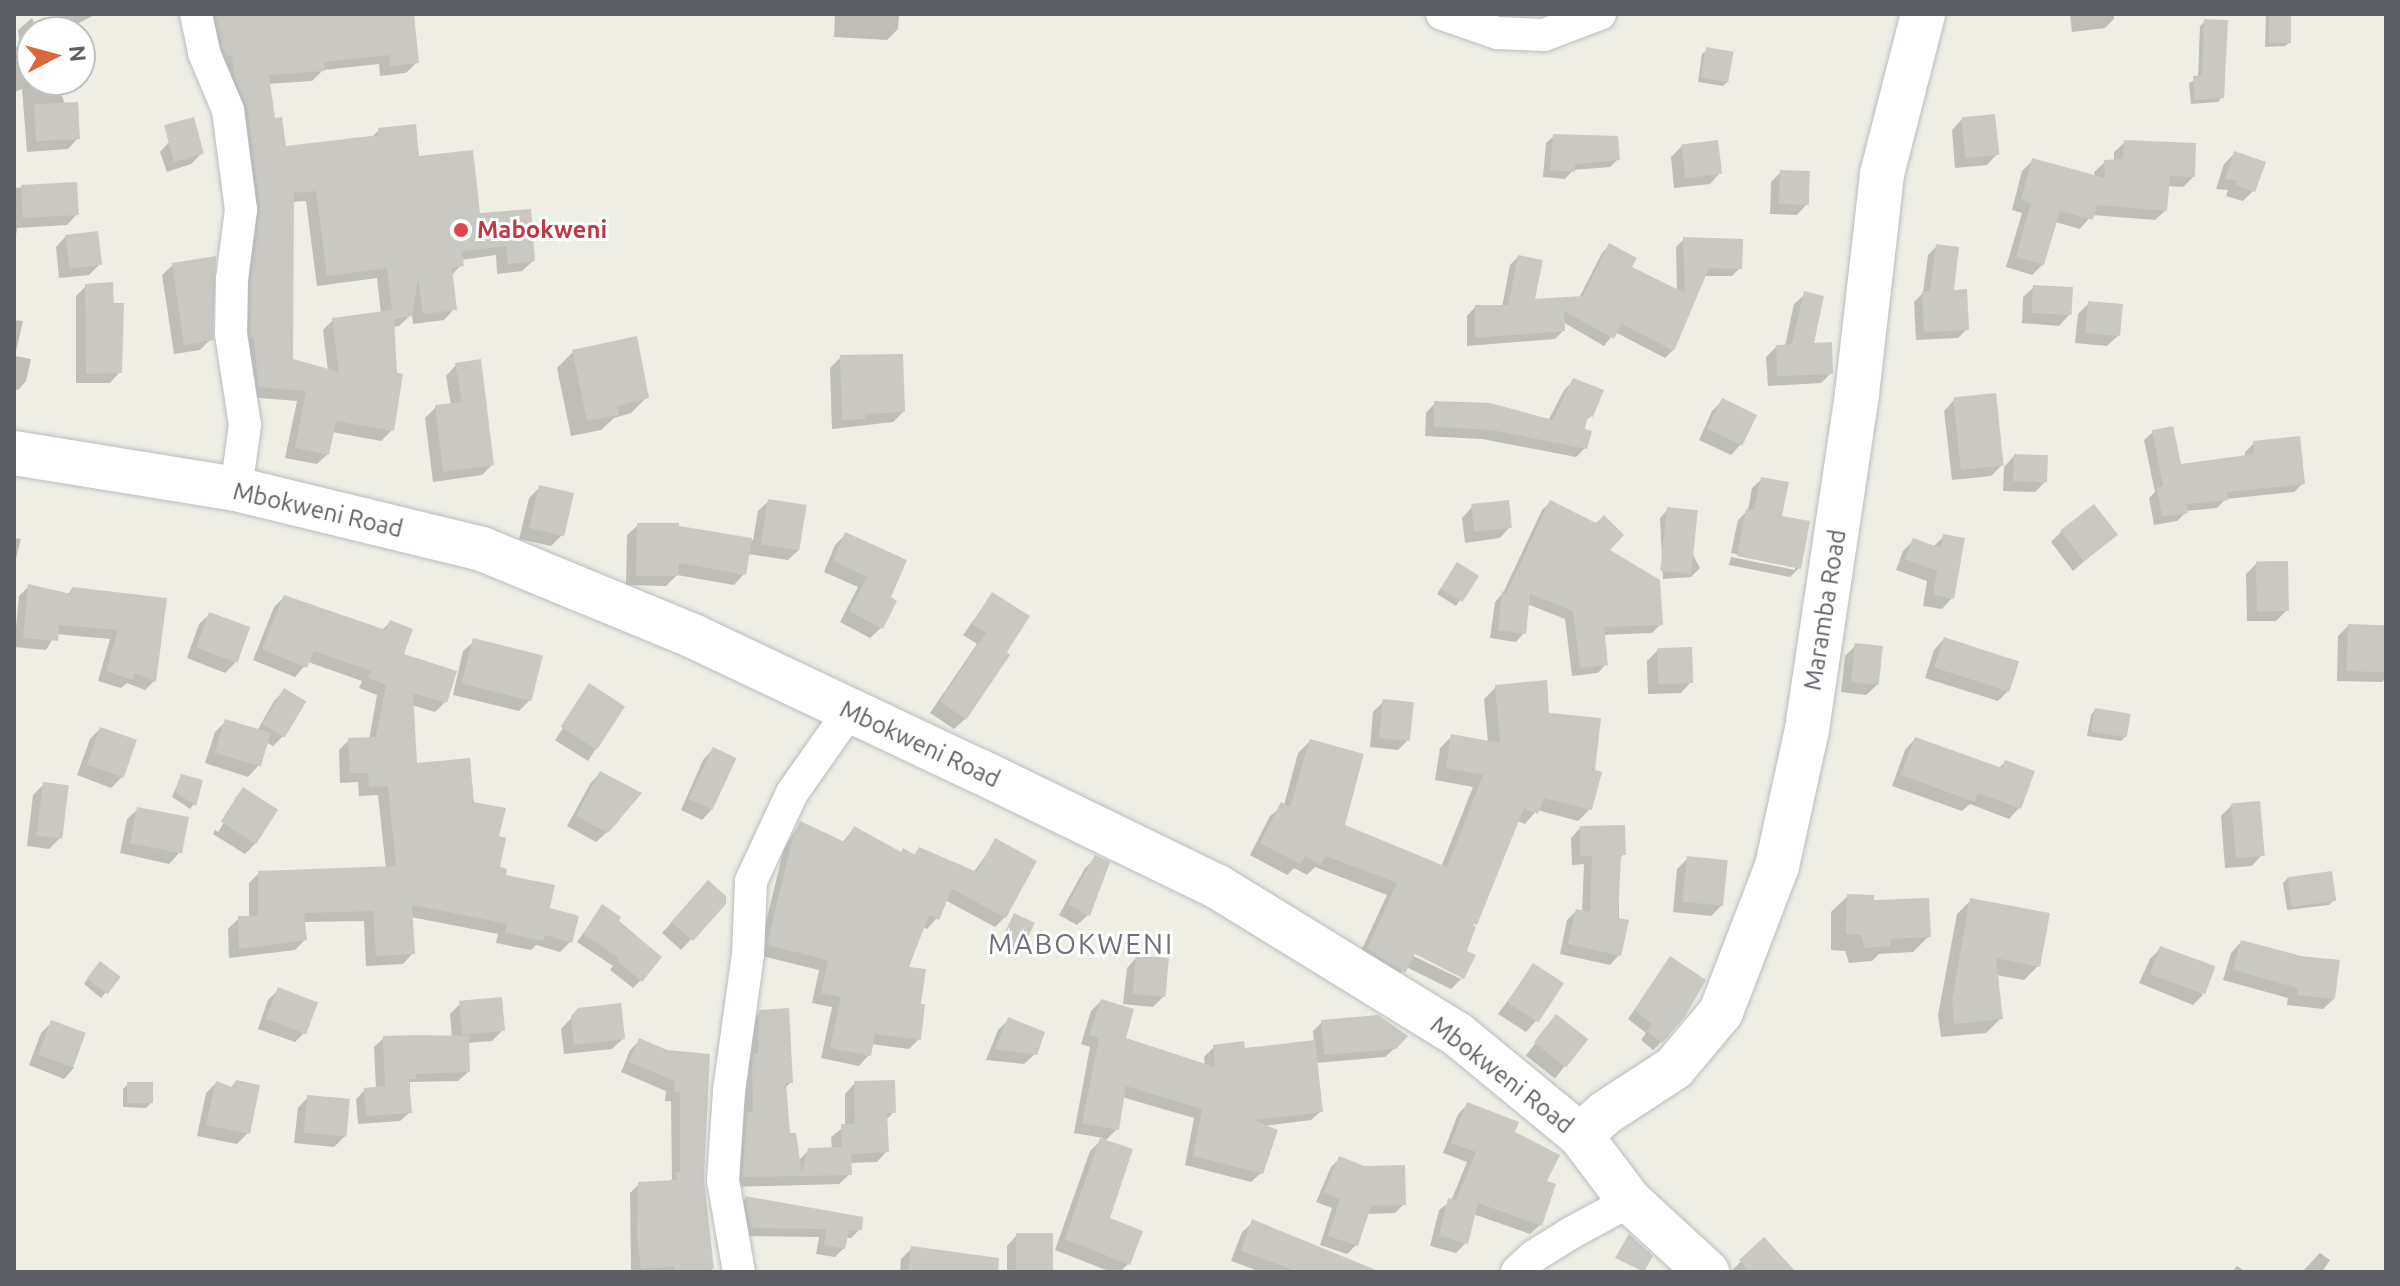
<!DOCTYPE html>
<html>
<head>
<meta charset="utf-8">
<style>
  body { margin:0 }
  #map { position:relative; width:2400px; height:1286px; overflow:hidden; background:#eeeee5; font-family:Ubuntu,sans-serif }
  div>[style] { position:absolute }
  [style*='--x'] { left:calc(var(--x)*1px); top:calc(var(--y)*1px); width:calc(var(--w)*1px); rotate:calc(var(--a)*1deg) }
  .shadow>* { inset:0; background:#0003; transform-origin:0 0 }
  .building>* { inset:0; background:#cac8c2; transform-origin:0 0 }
  .roads { filter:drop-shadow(0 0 2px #babbc0) drop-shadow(0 0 2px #babbc0) }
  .street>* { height:32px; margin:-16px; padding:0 16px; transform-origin:16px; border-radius:16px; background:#fff }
  .secondary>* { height:44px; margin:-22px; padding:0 22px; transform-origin:22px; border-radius:22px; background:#fff }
  .dots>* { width:22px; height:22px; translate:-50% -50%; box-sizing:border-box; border:4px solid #fff; border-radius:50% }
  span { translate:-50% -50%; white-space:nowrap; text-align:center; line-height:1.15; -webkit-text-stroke:6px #fff; paint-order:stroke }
  .health-label { font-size:24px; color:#be3a42; font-weight:700 }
  .left { translate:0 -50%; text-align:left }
  .street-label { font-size:24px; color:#5d5f65 }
  .quarter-label { font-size:28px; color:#6e7177; letter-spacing:2px }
  .frame { position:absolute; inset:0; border:16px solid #5d5f65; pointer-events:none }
  .north { position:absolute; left:16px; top:16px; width:80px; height:80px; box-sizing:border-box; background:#fff; border:2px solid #bebfc1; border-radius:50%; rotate:84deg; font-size:22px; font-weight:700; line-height:32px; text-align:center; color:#5d5f65 }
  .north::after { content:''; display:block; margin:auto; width:28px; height:36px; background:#de663b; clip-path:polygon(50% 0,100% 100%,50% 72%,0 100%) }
</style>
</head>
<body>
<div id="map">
  <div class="shadow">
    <div style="clip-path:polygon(59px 14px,96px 14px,66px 30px)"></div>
    <div style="clip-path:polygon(evenodd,205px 14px,372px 14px,417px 62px,406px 73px,380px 76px,379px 64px,323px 70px,312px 81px,268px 84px,273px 120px,284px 148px,371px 138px,379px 130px,418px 159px,533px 261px,522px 271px,497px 274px,496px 255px,461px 260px,461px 265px,451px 276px,454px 309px,444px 320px,413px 324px,412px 314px,399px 326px,392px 327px,392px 430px,381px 441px,332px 432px,328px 454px,317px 464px,285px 458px,297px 401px,248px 397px,205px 14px,306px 201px,317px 286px,377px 278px,381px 314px,333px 320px,323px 330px,328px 371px,291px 361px,292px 202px,306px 201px)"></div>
    <div style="clip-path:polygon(835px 14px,899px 14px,898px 29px,887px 40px,834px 37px)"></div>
    <div style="clip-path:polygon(2070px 14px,2114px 14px,2114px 19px,2105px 28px,2072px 32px)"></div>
    <div style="clip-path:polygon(2266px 14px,2289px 14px,2290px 42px,2285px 46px,2265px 47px)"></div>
    <div style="clip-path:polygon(32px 18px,38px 32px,32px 32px,32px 80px,56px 80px,78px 138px,68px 149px,27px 152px,22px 89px,14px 92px,14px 48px,20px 46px,18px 30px)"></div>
    <div style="clip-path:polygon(2205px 21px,2222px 97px,2218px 102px,2191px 104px,2189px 83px,2198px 78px,2200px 26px)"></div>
    <div style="clip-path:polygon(1707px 50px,1728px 81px,1723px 86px,1698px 82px,1702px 54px)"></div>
    <div style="clip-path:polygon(1962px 119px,1997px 154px,1987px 165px,1955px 168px,1952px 130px)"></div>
    <div style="clip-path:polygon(1554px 136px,1618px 159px,1610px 167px,1573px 170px,1565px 179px,1543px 177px,1546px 143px)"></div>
    <div style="clip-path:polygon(170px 141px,202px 153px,191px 164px,167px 172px,160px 152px)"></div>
    <div style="clip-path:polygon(2125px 142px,2193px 177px,2183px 187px,2167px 186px,2166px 210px,2155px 220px,2092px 215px,2080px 229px,2055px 222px,2043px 264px,2032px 275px,2006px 267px,2022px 213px,2012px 210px,2022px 171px,2033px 160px,2095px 177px,2094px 172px,2105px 162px,2114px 161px,2114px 152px)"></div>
    <div style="clip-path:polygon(1682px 146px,1720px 173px,1710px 184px,1674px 188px,1671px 157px)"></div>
    <div style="clip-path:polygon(2235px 153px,2254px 190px,2243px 201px,2226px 196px,2228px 190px,2216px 189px,2224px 164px)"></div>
    <div style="clip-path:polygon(1781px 172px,1807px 204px,1797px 215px,1770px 214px,1771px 182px)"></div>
    <div style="clip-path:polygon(75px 184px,77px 214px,67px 225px,17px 228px,14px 250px,14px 188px)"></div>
    <div style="clip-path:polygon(66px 236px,100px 264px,89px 275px,59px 278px,56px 247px)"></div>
    <div style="clip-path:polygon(1684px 239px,1740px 268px,1732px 276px,1704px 276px,1673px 350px,1665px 358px,1615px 332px,1604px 346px,1563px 322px,1563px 331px,1555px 339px,1467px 346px,1467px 316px,1475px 307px,1502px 307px,1510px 265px,1518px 257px,1533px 302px,1579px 298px,1602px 253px,1610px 245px,1630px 267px,1677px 292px,1676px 247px)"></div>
    <div style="clip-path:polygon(1937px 246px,1967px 329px,1958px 338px,1916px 340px,1914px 302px,1923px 293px,1928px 255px)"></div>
    <div style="clip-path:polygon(173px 265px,211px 339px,200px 350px,174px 354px,162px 275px)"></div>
    <div style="clip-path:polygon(86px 286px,120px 372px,110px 383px,76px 383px,76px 296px)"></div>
    <div style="clip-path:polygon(2034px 287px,2069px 315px,2059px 326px,2022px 323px,2023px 297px)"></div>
    <div style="clip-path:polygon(1805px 294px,1811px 345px,1831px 373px,1821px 383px,1768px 386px,1766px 357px,1776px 347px,1785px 346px,1794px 304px)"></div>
    <div style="clip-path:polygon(2089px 303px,2118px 336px,2107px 346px,2075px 343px,2078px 314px)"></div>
    <div style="clip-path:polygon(14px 320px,23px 321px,15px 356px,31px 359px,26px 381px,18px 390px,14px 389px)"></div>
    <div style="clip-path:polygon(573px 352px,647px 397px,631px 413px,614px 418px,601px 430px,571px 436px,557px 368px)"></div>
    <div style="clip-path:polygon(841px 357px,903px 412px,893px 422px,832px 429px,830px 368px)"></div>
    <div style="clip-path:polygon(456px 365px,492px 465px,482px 475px,433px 482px,425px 418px,436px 407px,451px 405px,446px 376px)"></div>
    <div style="clip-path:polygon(1574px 380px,1591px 416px,1584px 422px,1585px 448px,1576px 457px,1482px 439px,1425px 436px,1426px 413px,1435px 403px,1548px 421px,1564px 390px)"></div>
    <div style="clip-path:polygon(1954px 400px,2002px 465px,1991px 476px,1952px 480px,1944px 411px)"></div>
    <div style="clip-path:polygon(1722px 401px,1741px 444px,1731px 455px,1699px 440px,1712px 411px)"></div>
    <div style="clip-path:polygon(2153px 432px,2180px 466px,2245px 457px,2245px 452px,2254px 443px,2303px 483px,2294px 492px,2226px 499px,2217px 508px,2187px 511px,2177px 521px,2154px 525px,2149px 498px,2155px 492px,2144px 440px)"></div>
    <div style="clip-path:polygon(2014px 456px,2046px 481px,2035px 492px,2003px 491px,2004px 467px)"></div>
    <div style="clip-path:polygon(1762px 479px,1799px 568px,1790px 577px,1729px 565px,1731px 557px,1795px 570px,1795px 566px,1731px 553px,1738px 520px,1748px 510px,1752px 488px)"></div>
    <div style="clip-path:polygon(540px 487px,562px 535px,551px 546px,519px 539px,529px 498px)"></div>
    <div style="clip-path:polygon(769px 501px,799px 550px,788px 560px,748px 554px,744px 574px,734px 585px,677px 575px,666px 586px,626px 585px,627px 535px,638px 525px,753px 540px,758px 511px)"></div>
    <div style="clip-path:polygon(1550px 502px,1607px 550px,1661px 624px,1652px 633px,1603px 635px,1606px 664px,1598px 673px,1572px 676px,1565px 619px,1527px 604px,1524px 633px,1516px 642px,1490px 638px,1495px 602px,1503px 593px,1542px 510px)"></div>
    <div style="clip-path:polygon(1472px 507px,1510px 527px,1500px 538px,1465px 543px,1462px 518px)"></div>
    <div style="clip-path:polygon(1668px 509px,1700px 568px,1691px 577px,1663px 579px,1660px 518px)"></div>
    <div style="clip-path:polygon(2061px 532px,2115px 535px,2073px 571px,2051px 542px)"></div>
    <div style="clip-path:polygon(846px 534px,888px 598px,881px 628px,870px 638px,840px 622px,858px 587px,824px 572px,835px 545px)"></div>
    <div style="clip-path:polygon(1944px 536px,1952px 598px,1942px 609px,1923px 606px,1927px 581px,1896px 570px,1903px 551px,1914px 540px,1933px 547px)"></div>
    <div style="clip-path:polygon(14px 538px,21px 539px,14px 566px)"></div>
    <div style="clip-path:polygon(2256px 564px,2287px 610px,2276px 621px,2247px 621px,2246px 574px)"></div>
    <div style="clip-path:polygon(1453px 569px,1476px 577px,1456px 606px,1437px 594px)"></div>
    <div style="clip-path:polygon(29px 586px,67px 595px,72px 589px,165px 600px,154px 681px,145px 690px,127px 683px,121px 688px,98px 681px,110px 639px,56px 634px,46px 650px,14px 647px,19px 596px)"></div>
    <div style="clip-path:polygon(992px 594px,1027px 616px,965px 719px,954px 729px,930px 713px,977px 644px,963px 635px)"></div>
    <div style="clip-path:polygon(284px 597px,381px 631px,390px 622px,401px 656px,445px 702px,435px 712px,412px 705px,415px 765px,473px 804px,497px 837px,498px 869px,548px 909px,570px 942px,560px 952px,536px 945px,531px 950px,496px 943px,498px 934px,411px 917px,413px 953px,403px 964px,366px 966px,364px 921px,303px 922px,305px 940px,295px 950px,229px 958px,228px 929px,239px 918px,249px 918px,249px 883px,259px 873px,386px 869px,378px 795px,359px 796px,358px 782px,340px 783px,339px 750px,349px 740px,369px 740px,377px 695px,359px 688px,362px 681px,308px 662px,295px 677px,253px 660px,274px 607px)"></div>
    <div style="clip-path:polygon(210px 614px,235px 663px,225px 673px,187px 658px,199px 624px)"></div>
    <div style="clip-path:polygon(2348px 626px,2386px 627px,2386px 678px,2382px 682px,2337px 681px,2338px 636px)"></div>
    <div style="clip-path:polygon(1944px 639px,2008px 691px,1998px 701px,1925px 678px,1934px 650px)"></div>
    <div style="clip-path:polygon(474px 641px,530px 700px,519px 711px,453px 695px,463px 651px)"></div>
    <div style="clip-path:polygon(1856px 645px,1877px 685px,1866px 695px,1841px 692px,1845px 656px)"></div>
    <div style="clip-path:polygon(1658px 650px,1691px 682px,1681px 693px,1648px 694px,1647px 661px)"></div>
    <div style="left:589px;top:686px;width:39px;height:64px;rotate:32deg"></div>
    <div style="clip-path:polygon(evenodd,1496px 687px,1547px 715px,1590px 809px,1578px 821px,1537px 810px,1525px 824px,1517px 821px,1472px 927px,1464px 952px,1463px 977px,1451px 989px,1406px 967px,1392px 983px,1356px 962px,1387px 895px,1315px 867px,1307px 875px,1294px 868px,1287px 875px,1250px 855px,1270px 816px,1284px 805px,1298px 753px,1310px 741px,1342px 826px,1441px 867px,1473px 787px,1435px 780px,1440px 748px,1452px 736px,1488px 743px,1484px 699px,1496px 687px,1406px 948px,1461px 975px,1461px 979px,1405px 952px,1406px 948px)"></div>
    <div style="clip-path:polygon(284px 691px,303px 701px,284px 735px,273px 746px,266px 742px,258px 766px,248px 777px,205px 763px,215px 732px,226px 721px,257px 731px,274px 701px)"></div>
    <div style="clip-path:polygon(1384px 701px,1409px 739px,1398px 750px,1370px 747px,1373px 712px)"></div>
    <div style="clip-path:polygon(2095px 710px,2126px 736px,2121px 741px,2087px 736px,2091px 715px)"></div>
    <div style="clip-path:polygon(100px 729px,122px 777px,111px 788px,77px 775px,90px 739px)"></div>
    <div style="clip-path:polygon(1915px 739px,1998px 769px,2005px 762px,2019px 808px,2009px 819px,1970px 804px,1962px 811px,1892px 786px,1905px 750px)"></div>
    <div style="clip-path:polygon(713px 749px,734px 759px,712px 809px,702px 820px,681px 810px,703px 760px)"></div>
    <div style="clip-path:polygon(600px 773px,639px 793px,617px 823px,596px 842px,567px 826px,590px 784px)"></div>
    <div style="clip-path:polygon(181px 776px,194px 804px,190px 809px,172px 797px)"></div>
    <div style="clip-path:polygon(44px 784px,60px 838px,49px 849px,27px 846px,33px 795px)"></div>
    <div style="clip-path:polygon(244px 790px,255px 844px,245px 854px,213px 834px,215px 830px,218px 832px,239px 799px,234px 799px)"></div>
    <div style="clip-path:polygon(2232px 805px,2262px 855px,2252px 866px,2225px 868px,2221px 816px)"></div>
    <div style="clip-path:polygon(138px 809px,179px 853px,169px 864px,120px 853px,127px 819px)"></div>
    <div style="clip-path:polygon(800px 823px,842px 843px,854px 828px,900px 854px,913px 856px,919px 849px,973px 873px,996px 841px,1005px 917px,995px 927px,945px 900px,937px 918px,927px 929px,922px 927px,907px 968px,919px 1039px,909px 1049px,871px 1044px,869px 1055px,859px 1066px,821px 1058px,832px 1007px,812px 1003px,819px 970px,758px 955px,784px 848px)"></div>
    <div style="clip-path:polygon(1580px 828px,1624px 854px,1619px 859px,1619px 955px,1610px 965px,1560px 954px,1567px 920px,1576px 911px,1582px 912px,1584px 864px,1572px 865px,1571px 838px)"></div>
    <div style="clip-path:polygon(1096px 858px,1088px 915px,1077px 925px,1059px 915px,1085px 868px)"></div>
    <div style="clip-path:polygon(1688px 858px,1722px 905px,1711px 916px,1673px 912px,1677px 869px)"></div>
    <div style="clip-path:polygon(2288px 878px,2334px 900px,2329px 905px,2287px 910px,2283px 883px)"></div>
    <div style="clip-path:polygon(698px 893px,724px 904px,681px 950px,662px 933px)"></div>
    <div style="clip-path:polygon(1848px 896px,1872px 902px,1929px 936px,1913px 952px,1879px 954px,1872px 961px,1849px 963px,1845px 951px,1831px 950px,1831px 912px)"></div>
    <div style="clip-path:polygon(1971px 900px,2038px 966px,2024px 980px,1996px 975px,2001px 1018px,1986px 1033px,1941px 1037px,1938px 1015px,1957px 914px)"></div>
    <div style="clip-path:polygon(602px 906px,616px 921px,641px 980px,633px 988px,610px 970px,613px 966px,577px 942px)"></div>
    <div style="clip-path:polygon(1015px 915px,1021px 946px,1017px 951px,999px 943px)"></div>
    <div style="clip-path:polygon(2241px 942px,2334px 999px,2323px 1009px,2287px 1005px,2288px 998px,2223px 980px,2231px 953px)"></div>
    <div style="clip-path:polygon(2161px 948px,2203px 995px,2193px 1005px,2139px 983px,2150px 959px)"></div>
    <div style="clip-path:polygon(1137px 957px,1164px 996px,1153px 1007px,1123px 1004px,1127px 968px)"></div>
    <div style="clip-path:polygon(1670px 958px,1661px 1042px,1653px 1050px,1641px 1040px,1646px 1033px,1628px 1019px)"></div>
    <div style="clip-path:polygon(1533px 966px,1536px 1021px,1526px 1032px,1498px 1014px)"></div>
    <div style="clip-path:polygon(95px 968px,118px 977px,101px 998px,84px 984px)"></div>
    <div style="clip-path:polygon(279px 989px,305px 1032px,295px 1042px,258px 1029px,268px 1000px)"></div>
    <div style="clip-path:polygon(1101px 1001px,1123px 1039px,1205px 1066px,1204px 1057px,1214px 1047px,1243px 1050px,1314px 1043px,1313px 1031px,1322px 1022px,1395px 1048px,1385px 1057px,1316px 1063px,1321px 1111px,1311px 1120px,1264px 1126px,1261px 1173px,1251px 1182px,1185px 1165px,1194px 1118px,1122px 1097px,1117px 1129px,1105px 1141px,1107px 1220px,1128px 1264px,1120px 1272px,1111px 1272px,1055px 1250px,1090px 1151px,1103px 1138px,1074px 1133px,1090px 1047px,1081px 1044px,1091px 1011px)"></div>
    <div style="clip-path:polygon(460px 1004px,503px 1030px,492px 1041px,467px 1043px,468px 1072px,458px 1081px,410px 1082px,410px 1112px,400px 1121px,358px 1124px,356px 1099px,365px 1090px,376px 1089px,374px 1047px,384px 1038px,452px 1038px,450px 1014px)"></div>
    <div style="clip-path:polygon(579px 1010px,623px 1039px,612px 1049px,564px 1054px,561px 1029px)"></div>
    <div style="clip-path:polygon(760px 1012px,791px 1082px,785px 1088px,789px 1135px,799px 1160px,809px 1150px,832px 1149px,831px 1137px,845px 1126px,845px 1094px,855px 1083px,894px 1112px,885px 1121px,887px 1151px,877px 1162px,850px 1163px,850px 1174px,839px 1184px,733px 1187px,737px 1125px,743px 1118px,742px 1079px,750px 1023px)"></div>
    <div style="left:1556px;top:1017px;width:37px;height:49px;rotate:38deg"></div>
    <div style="clip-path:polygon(1008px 1020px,1035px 1054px,1024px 1064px,986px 1060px,998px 1030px)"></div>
    <div style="clip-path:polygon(51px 1023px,74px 1068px,64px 1079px,29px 1065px,41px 1033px)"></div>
    <div style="clip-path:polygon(639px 1041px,666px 1052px,708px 1056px,702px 1179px,712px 1272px,631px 1272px,630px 1193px,639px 1184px,668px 1183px,672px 1179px,671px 1101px,665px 1101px,666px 1091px,621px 1072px,630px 1050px)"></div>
    <div style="clip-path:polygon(236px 1082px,248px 1133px,237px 1144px,197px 1136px,206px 1093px,216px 1083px,230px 1088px)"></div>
    <div style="clip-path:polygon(128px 1084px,151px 1103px,146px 1108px,123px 1107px,123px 1089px)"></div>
    <div style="clip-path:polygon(308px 1097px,345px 1136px,334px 1147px,294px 1143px,298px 1108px)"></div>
    <div style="clip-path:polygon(1468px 1104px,1513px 1132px,1544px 1182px,1540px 1225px,1530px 1234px,1473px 1214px,1466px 1243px,1456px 1253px,1430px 1246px,1439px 1210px,1451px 1201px,1467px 1162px,1443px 1153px,1458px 1114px)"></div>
    <div style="clip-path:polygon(1340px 1158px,1404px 1204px,1395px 1213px,1366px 1214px,1356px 1245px,1347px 1254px,1320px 1245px,1332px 1208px,1316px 1202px,1331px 1167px)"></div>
    <div style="clip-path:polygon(746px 1198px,860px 1229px,851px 1238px,845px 1238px,844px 1248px,835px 1257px,816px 1254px,819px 1237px,742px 1236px,737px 1207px)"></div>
    <div style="clip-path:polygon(1253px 1222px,1332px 1272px,1261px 1272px,1231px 1261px,1242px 1232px)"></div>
    <div style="clip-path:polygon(1017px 1235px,1035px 1272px,1007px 1272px,1007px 1246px)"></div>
    <div style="clip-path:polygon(1764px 1240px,1786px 1272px,1730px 1272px)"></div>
    <div style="clip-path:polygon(912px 1248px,977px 1272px,900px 1272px,901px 1259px)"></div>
    <div style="clip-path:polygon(2320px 1253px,2330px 1260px,2322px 1272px,2302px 1272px)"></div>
    <div style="clip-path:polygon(2237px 1266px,2246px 1272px,2232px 1272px)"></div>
  </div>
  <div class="building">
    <div style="clip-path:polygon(evenodd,239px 14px,414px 14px,419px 63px,390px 66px,389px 55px,324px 62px,325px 71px,269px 75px,275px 118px,282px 117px,286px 146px,379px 135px,378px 128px,416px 124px,419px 156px,473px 150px,480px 213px,531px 209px,535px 261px,508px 264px,506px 246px,462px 251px,464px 266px,452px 268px,457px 310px,423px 314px,418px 278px,412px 316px,394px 319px,397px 373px,403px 374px,394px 431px,336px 421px,329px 455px,295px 448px,306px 391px,258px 387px,254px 341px,250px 333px,251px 280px,260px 208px,247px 107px,234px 76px,232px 56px,226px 56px,222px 47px,216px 16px,239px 14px,316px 191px,327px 276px,387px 268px,392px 310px,332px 318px,339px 372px,293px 359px,294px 193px,316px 191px)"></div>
    <div style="left:2269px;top:14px;width:22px;height:29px"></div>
    <div style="clip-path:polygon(2204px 19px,2228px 20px,2224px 98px,2195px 100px,2193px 76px,2202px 75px)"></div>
    <div style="left:1706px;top:47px;width:28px;height:31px;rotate:10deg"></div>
    <div style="left:78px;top:102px;width:37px;height:44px;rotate:87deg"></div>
    <div style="left:1995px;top:114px;width:41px;height:34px;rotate:84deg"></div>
    <div style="left:194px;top:117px;width:38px;height:31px;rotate:75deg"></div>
    <div style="clip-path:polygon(1553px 134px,1618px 136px,1620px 160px,1575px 164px,1575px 172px,1550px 170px)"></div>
    <div style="left:1718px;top:140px;width:34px;height:37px;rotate:83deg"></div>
    <div style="clip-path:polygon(2124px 140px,2196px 143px,2195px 177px,2170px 176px,2167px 211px,2097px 205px,2093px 220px,2060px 211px,2044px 265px,2016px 257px,2031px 203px,2021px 200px,2032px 158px,2105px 178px,2104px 160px,2123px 159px)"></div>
    <div style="clip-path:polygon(2234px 151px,2266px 162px,2255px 192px,2235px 185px,2237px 180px,2225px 179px)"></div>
    <div style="left:1780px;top:170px;width:30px;height:34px;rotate:2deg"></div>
    <div style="left:77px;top:182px;width:33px;height:56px;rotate:87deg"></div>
    <div style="left:98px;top:231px;width:34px;height:33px;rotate:83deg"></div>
    <div style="clip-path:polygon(1683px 237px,1743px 239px,1742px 269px,1709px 268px,1674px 351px,1622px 324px,1614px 339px,1564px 311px,1565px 331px,1475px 338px,1475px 305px,1508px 305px,1518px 255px,1543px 260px,1535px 299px,1583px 296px,1609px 243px,1637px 258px,1632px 267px,1685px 293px)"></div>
    <div style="clip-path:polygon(1936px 244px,1959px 247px,1954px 290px,1967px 289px,1969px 330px,1924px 332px,1922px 292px,1930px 291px)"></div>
    <div style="clip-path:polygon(216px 256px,213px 340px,184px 345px,172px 263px)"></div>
    <div style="clip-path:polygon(113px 282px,114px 303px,124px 303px,122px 373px,86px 374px,85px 284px)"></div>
    <div style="left:2033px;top:285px;width:40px;height:28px;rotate:3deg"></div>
    <div style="clip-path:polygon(1804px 291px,1824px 296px,1814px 343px,1832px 342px,1833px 374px,1777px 376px,1776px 345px,1792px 344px)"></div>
    <div style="left:2088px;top:301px;width:35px;height:32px;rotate:5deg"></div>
    <div style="clip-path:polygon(637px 336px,649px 398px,617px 406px,619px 415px,587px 421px,572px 350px)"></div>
    <div style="clip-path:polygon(903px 354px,905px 412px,865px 414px,865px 419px,842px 420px,840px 355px)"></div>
    <div style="clip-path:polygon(481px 359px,494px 465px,443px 472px,435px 405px,462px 402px,455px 363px)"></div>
    <div style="clip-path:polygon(1573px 378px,1604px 390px,1593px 417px,1588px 415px,1585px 429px,1592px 431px,1587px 449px,1492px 430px,1434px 427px,1434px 401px,1490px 403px,1553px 420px)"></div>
    <div style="left:1996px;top:393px;width:73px;height:43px;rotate:84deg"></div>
    <div style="left:1722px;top:398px;width:39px;height:34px;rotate:26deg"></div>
    <div style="clip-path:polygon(2173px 426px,2181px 464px,2254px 454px,2253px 441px,2300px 436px,2305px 484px,2227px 492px,2228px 500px,2186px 504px,2188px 513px,2162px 517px,2157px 488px,2163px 486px,2152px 430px)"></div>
    <div style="left:2014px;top:454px;width:34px;height:27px;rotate:2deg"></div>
    <div style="clip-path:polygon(1761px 477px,1789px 482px,1782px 516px,1810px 521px,1801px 569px,1737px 556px,1746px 509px,1754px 510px)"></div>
    <div style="left:539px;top:485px;width:36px;height:44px;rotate:13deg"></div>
    <div style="left:768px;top:499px;width:39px;height:46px;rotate:9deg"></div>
    <div style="left:1509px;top:500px;width:28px;height:38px;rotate:84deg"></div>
    <div style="clip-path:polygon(1550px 500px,1596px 523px,1604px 515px,1624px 535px,1610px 550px,1660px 580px,1663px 625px,1604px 627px,1608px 665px,1580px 668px,1573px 611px,1530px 594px,1526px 634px,1498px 630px,1502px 591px,1506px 594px)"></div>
    <div style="left:2094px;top:504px;width:39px;height:43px;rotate:52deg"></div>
    <div style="left:1667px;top:507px;width:31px;height:64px;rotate:6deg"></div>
    <div style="clip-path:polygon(637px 523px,679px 523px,679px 526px,752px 538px,746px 575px,679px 563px,678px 576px,636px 576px)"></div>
    <div style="clip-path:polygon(845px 532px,907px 560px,891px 597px,897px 601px,883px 629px,849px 611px,867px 577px,833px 561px)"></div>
    <div style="clip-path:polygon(1943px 534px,1965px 538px,1954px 599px,1933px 595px,1937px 571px,1905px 559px,1913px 538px,1941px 548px)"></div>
    <div style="left:2288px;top:561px;width:50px;height:32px;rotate:89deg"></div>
    <div style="left:1457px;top:562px;width:26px;height:31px;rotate:32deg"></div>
    <div style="clip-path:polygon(28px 584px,71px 594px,72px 587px,167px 598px,156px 682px,135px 673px,133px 680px,106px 671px,118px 630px,59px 625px,58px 641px,23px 638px)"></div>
    <div style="clip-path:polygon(992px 592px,1030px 616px,1007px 652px,1010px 655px,966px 720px,940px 701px,986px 633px,972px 624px)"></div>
    <div style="clip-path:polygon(284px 595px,386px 630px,390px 620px,413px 629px,404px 654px,457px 671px,447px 703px,413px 693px,417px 763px,470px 758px,474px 802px,506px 808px,499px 836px,506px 838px,500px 867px,507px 869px,506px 875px,555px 885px,550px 908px,579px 916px,572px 943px,545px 935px,543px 941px,505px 933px,507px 924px,412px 905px,415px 954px,376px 956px,373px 911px,304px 913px,307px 940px,239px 949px,238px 916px,258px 916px,258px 871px,396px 866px,388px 786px,369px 787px,368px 773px,350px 773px,348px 738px,376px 737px,386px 685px,368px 678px,371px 671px,314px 651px,307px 668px,262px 649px)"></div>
    <div style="left:209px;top:612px;width:44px;height:38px;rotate:20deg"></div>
    <div style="left:2348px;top:624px;width:38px;height:47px;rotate:2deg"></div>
    <div style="left:1944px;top:637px;width:79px;height:32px;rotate:18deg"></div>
    <div style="left:473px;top:638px;width:72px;height:47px;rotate:14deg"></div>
    <div style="left:1855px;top:643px;width:28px;height:39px;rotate:6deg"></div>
    <div style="left:1692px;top:647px;width:36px;height:35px;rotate:88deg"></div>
    <div style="clip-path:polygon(1547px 680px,1549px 713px,1601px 718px,1595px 770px,1602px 772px,1592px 810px,1544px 798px,1538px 814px,1524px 808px,1477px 925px,1471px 923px,1476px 927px,1467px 951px,1476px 955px,1464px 979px,1415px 954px,1405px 973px,1367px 949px,1397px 883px,1326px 856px,1320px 865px,1305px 856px,1300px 864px,1260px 843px,1281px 802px,1290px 807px,1310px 739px,1364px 754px,1345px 825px,1447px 867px,1483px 775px,1446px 768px,1451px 734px,1500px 743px,1495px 685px)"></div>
    <div style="left:589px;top:683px;width:43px;height:52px;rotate:33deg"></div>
    <div style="left:284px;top:688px;width:26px;height:42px;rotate:31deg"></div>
    <div style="left:1383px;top:699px;width:31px;height:39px;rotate:6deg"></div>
    <div style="left:2095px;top:708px;width:36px;height:24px;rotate:9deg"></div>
    <div style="left:225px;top:719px;width:48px;height:35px;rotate:17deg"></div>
    <div style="left:100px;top:727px;width:39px;height:40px;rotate:19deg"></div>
    <div style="clip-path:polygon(1915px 737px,2002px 768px,2005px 760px,2035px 771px,2021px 809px,1978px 793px,1975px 802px,1901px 775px)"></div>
    <div style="left:713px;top:747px;width:26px;height:57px;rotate:25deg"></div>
    <div style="clip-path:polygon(600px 771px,642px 793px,608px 833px,576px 816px)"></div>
    <div style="clip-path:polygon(181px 774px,203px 780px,196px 806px,175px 792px)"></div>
    <div style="left:43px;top:782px;width:26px;height:54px;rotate:7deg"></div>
    <div style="left:243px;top:787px;width:42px;height:41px;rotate:33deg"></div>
    <div style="left:2260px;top:801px;width:55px;height:29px;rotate:85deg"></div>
    <div style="left:137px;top:807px;width:53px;height:37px;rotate:11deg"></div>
    <div style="clip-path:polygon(800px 821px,845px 842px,854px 826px,901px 852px,903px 848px,915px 855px,919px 847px,977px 872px,995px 838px,1037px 861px,1006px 918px,952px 889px,939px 920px,929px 915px,909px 967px,926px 969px,921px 1004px,925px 1004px,921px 1040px,875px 1034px,871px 1056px,830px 1048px,841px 997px,821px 993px,828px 960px,767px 945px,793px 836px)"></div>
    <div style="clip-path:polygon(1625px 825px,1626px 855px,1621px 855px,1618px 918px,1629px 920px,1621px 956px,1568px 944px,1576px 909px,1590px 912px,1592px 856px,1580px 856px,1580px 826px)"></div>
    <div style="clip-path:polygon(1095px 855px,1110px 862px,1090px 916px,1068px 904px)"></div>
    <div style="left:1687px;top:856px;width:41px;height:46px;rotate:6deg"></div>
    <div style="left:2332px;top:871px;width:30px;height:45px;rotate:82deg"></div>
    <div style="clip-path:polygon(708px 880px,726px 896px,726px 904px,693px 941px,671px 922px)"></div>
    <div style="clip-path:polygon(1847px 894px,1874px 895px,1874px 900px,1929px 898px,1931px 937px,1890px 939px,1890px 946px,1865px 948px,1861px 935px,1846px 934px)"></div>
    <div style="clip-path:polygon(1970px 898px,2050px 913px,2040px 967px,1996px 958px,2003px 1019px,1954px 1024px,1952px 1000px)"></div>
    <div style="clip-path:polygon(602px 904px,621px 917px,619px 921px,662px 957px,642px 982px,617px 961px,619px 958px,583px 934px)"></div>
    <div style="left:1014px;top:913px;width:23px;height:28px;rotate:25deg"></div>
    <div style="clip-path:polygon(2241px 940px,2301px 956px,2340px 960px,2335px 999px,2297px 995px,2298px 988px,2233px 970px)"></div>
    <div style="left:2160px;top:946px;width:59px;height:30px;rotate:20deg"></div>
    <div style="left:1136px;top:955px;width:33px;height:39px;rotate:5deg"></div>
    <div style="clip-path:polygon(1670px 956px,1706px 980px,1684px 1018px,1662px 1043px,1647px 1031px,1652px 1024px,1634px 1010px)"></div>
    <div style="left:100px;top:961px;width:26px;height:22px;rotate:37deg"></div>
    <div style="left:1533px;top:963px;width:37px;height:47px;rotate:33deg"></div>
    <div style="left:278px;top:987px;width:43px;height:34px;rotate:21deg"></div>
    <div style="left:502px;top:997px;width:34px;height:43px;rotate:85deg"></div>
    <div style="clip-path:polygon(1101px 999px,1134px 1009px,1126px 1038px,1215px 1067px,1213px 1045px,1244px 1041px,1245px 1048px,1315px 1040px,1323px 1112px,1254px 1120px,1278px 1130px,1263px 1174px,1193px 1156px,1202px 1109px,1126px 1086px,1119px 1130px,1082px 1123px,1099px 1038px,1089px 1035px)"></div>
    <div style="clip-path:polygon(621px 1003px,625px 1039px,574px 1045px,571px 1016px,578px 1008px)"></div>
    <div style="clip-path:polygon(789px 1008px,793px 1083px,786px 1083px,790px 1133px,796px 1133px,802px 1173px,808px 1148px,842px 1147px,841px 1124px,855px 1124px,854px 1081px,895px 1080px,896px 1113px,887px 1113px,889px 1152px,851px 1154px,852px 1175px,742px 1177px,747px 1112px,753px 1112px,752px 1067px,753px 1054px,758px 1054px,759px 1010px)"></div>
    <div style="left:1556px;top:1014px;width:41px;height:36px;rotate:38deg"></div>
    <div style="clip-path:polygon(1378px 1015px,1408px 1036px,1396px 1049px,1324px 1055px,1321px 1020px)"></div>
    <div style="clip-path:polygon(1008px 1017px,1045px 1032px,1037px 1055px,995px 1049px)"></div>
    <div style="left:51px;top:1020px;width:37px;height:37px;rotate:20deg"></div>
    <div style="clip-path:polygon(415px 1035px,469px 1036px,470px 1072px,416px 1074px,416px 1079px,409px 1079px,412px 1113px,366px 1116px,364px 1088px,385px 1086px,383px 1036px)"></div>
    <div style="clip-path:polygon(639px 1038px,667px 1050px,710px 1054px,704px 1179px,714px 1269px,675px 1272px,674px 1266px,641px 1269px,637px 1235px,638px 1182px,677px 1180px,676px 1172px,680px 1172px,680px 1093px,674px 1092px,675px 1081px,629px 1062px)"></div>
    <div style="clip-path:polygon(236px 1080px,260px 1085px,250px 1134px,206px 1125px,216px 1081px,232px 1087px)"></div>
    <div style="left:127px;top:1082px;width:26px;height:21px"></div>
    <div style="left:307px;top:1095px;width:43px;height:38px;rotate:5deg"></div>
    <div style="clip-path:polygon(1467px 1102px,1519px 1122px,1515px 1132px,1560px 1155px,1547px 1181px,1556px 1184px,1542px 1226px,1478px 1203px,1468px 1244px,1439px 1236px,1448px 1198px,1456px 1200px,1476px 1152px,1451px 1143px)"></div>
    <div style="clip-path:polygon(1100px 1138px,1133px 1149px,1110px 1218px,1143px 1231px,1130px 1265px,1065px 1239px)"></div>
    <div style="clip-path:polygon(1339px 1156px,1364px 1166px,1405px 1165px,1406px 1205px,1371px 1206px,1358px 1246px,1328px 1236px,1340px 1199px,1324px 1192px)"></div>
    <div style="clip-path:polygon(745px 1196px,863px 1217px,862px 1230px,849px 1230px,845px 1249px,824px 1245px,827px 1229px,751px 1228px)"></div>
    <div style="clip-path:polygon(1252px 1219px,1376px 1270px,1376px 1272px,1299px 1272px,1241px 1251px)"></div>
    <div style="left:1016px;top:1233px;width:37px;height:39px"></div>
    <div style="clip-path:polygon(1629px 1234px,1653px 1256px,1644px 1272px,1615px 1258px)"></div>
    <div style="clip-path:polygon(1764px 1237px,1796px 1272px,1750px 1272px,1739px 1260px)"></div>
    <div style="clip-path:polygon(911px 1246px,999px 1258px,998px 1272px,908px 1272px)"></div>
  </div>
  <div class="roads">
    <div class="street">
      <div style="--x:196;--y:14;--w:40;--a:78"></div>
      <div style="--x:204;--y:53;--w:62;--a:67.2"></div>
      <div style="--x:228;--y:110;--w:101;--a:82.6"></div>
      <div style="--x:241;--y:210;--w:70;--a:97.4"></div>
      <div style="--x:232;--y:279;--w:55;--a:91"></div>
      <div style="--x:231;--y:334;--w:92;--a:81.3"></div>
      <div style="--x:245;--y:425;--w:65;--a:98"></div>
      <div style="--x:1442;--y:14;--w:58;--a:19.1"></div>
      <div style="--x:1497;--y:33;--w:47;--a:2.4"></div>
      <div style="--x:1544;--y:35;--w:60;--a:-20.6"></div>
      <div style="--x:739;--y:1272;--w:93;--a:-99.9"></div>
      <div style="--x:723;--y:1180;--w:89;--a:-86.1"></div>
      <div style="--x:729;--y:1091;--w:138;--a:-82.1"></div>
      <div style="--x:748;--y:954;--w:73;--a:-87.6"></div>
      <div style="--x:751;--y:881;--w:97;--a:-65"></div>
      <div style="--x:792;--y:793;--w:99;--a:-54.9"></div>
      <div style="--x:1517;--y:1272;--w:23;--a:-43"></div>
      <div style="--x:1534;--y:1256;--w:44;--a:-31.9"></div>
      <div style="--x:1571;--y:1233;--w:67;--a:-28.5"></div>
    </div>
    <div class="secondary">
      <div style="--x:14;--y:453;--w:225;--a:9.2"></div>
      <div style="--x:236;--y:489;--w:253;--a:13.7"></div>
      <div style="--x:482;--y:549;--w:230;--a:22.4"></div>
      <div style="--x:695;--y:637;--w:314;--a:25.3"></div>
      <div style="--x:979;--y:771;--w:266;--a:25.9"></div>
      <div style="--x:1218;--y:887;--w:281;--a:31.6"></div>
      <div style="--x:1457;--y:1034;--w:159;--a:39.4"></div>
      <div style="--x:1580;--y:1135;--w:83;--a:52.9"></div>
      <div style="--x:1630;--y:1201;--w:105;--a:42.7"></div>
      <div style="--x:1580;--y:1135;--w:33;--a:-41"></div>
      <div style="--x:1605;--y:1113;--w:82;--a:-33.1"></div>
      <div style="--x:1674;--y:1068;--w:73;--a:-50"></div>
      <div style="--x:1721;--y:1012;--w:156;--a:-69"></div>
      <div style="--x:1777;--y:866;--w:140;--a:-77.6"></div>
      <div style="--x:1807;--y:729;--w:339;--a:-81.5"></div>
      <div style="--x:1857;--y:394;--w:221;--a:-83.5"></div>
      <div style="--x:1882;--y:174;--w:165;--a:-75.6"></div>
    </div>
  </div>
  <div class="dots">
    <div style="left:461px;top:230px;background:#e0444e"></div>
  </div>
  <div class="health-label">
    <span class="left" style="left:477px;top:230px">Mabokweni</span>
  </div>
  <div class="street-label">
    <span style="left:318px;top:510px;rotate:13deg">Mbokweni Road</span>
    <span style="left:1825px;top:610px;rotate:-81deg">Maramba Road</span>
    <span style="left:920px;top:744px;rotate:25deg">Mbokweni Road</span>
    <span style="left:1502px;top:1075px;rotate:38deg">Mbokweni Road</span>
  </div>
  <div class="quarter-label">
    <span style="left:1081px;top:944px">MABOKWENI</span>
  </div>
  <div class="frame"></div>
  <div class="north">N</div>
</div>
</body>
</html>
